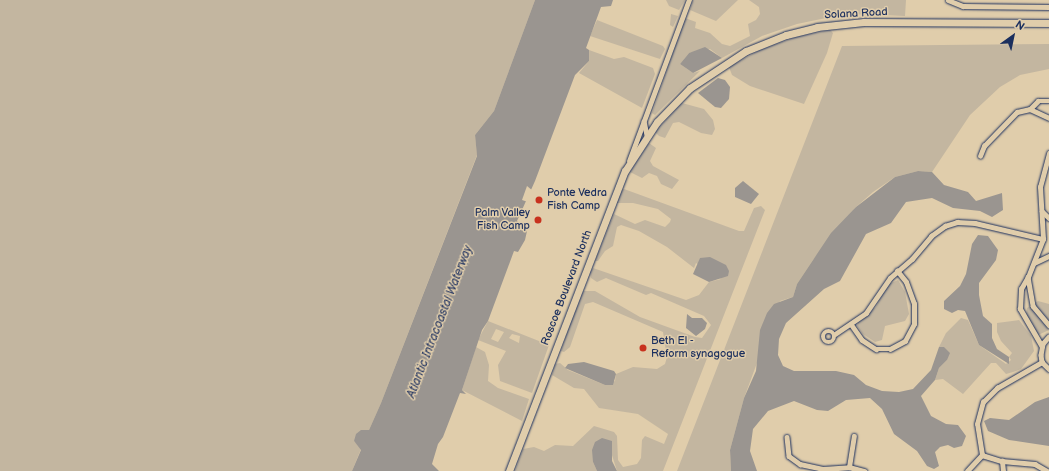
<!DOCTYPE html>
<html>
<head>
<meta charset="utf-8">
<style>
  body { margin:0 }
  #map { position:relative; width:1049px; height:471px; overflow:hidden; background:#e0cdab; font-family:"Balsamiq Sans",sans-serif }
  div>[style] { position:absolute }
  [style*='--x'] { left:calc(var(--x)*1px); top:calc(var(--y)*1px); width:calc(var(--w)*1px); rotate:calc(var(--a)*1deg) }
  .green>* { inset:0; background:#c3b6a0 }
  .water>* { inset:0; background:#9a9590 }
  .pier>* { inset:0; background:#e0cdab }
  .roads { filter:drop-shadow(0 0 1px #1b2f5e) drop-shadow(0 0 1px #1b2f5e) }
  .street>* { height:4.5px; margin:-2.25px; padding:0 2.25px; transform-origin:2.25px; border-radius:2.25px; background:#e0cdab }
  .street>.ring { margin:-2.25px; padding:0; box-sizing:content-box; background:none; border:4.5px solid #e0cdab; border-radius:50% }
  .secondary>* { height:7px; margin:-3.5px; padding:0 3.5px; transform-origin:3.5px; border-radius:3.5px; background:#e0cdab }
  .dots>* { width:11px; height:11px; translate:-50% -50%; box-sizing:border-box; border:2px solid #e0cdab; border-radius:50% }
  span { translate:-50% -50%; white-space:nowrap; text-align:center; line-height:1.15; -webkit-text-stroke:3px #e0cdab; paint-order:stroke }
  .street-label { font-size:11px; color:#1b2f5e }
  .poi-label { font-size:11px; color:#1b2f5e }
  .left { translate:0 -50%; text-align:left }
  .right { translate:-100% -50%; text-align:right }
  .water-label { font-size:12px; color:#2e3e66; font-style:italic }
  .north { position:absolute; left:993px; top:16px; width:40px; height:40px; -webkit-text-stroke:3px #e0cdab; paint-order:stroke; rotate:33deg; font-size:11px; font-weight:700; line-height:16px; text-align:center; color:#1b2f5e }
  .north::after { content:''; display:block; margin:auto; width:14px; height:18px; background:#1b2f5e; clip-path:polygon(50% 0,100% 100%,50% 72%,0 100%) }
</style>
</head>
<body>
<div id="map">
  <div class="green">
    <div style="clip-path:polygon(0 0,535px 0,494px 111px,475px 135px,477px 155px,381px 403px,369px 430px,354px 441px,361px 449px,352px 471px,0 471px)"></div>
    <div style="clip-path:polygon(666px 0,685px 0,679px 10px,669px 6px)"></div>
    <div style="clip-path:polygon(693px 0,738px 0,716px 21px,690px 10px)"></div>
    <div style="clip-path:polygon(749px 0,906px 0,905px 16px,864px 14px,826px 18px,797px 24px,762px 36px,722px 58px,710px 49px,689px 53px,680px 64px,693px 73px,700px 71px,655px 115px,652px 113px,685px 18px,696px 22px,695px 28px,710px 33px,722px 44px,730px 46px,750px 36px,748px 24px,756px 20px,760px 14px,759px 7px)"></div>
    <div style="clip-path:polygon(671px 14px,678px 16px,673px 27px,670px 25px)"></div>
    <div style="clip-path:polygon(597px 20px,663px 46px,665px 49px,660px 59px,590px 36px)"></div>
    <div style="clip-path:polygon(830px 30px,833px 33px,827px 53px,804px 104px,750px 86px,732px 75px,729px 67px,760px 50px,796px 37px)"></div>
    <div style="clip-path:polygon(1049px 44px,1049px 69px,1020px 75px,1000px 87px,970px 115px,932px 172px,918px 171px,895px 177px,873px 192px,856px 207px,813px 260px,797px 284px,793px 297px,780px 301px,744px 398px,730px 450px,731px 471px,677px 471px,842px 46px)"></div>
    <div style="clip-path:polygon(589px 50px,614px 59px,624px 57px,653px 68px,655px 74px,642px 108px,579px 73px,589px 61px)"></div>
    <div style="clip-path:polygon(682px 103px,704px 109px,713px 120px,715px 129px,712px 135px,701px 133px,679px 122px,673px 123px,665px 138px,659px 136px,655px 132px)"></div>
    <div style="clip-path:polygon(649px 143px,656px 148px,650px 161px,653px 166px,679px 180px,672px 189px,661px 184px,657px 176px,649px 173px,642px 178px,630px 172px)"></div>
    <div style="clip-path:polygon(624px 189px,739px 231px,744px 231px,754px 208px,761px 206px,765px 210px,663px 471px,617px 471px,611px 452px,593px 462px,597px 471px,515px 471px,523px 449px,534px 447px,544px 451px,555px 445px,573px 446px,594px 426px,614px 432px,617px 436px,618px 460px,623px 467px,637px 464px,641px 458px,642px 440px,645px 436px,664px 444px,668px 434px,638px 414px,599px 408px,584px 389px,574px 388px,552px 375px,555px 364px,560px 363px,568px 370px,605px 385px,615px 381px,616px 374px,633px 367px,657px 369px,665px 364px,667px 357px,663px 332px,593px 302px,585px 304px,570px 347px,564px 352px,561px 351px,581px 291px,595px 291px,640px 317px,695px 337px,702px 338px,711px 325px,704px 316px,651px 293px,646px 295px,606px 278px,597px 282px,591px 278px,590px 272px,593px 268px,686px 300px,699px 295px,709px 282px,721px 279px,696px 263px,694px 268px,667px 247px,639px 231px,621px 225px,617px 227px,613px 246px,605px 251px,598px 261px,595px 261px,614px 214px,635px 224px,645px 220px,665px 227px,670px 222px,671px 219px,658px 209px,633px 203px,616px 203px,621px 190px)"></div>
    <div style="clip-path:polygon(898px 280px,905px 292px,909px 314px,905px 321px,885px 326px,882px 340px,875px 342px,863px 334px,857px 326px,858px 322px,876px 307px,887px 285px)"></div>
    <div style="clip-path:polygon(1038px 301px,1049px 304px,1049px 330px,1038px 335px,1026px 316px,1027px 308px)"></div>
    <div style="clip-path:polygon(961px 318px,968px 320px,979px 345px,1006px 364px,1011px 360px,1009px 357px,1012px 353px,1001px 341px,997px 332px,997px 323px,1019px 320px,1031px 336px,1034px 351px,1021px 369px,1013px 372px,1006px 374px,996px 363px,991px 363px,963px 394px,943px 379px,935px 380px,939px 368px,947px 360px,944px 347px,939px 347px,946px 333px)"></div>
    <div style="clip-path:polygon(evenodd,488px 321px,549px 345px,532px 393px,500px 381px,498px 365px,506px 351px,478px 340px,488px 321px,496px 329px,504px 332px,498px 342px,491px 339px,496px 329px,488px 321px,512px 334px,520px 336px,519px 343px,509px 338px,512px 334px)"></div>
    <div style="clip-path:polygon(476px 347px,485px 352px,489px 365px,488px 381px,498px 388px,529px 399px,522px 421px,462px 390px)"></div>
  </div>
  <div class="water">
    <div style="clip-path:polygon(535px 0,613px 0,611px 6px,601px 7px,586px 48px,589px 50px,589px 61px,575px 75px,535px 181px,517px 221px,527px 231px,525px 240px,518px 252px,514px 251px,488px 321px,482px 330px,462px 390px,466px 394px,460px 393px,443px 437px,438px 444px,432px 464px,439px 471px,352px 471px,361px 450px,354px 441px,356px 434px,361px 430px,369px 430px,381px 403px,477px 156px,475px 135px,494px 111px)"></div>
    <div style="clip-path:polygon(705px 47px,722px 58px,693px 73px,680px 64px,689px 53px)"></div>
    <div style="clip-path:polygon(718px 78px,725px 80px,730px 87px,729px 99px,721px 108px,715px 107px,698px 93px)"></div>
    <div style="clip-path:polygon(918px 171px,932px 172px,944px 185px,968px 192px,976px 201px,1002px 193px,1003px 210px,992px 217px,980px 211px,953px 208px,932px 198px,906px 202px,891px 223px,866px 234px,840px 281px,824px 289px,786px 323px,779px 339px,778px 355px,783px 366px,794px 371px,836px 371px,854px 375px,866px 385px,882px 391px,899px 392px,913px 389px,931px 370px,939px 347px,944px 347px,950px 353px,947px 360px,939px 368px,935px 380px,921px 396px,931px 416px,946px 424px,958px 425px,966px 436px,962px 446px,954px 448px,948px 445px,940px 447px,935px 452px,939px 466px,934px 469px,927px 466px,917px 451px,894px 434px,882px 409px,870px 398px,846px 400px,828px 411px,817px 410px,794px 401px,768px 411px,753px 429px,750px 451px,757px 471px,731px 471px,730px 450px,744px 398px,756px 371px,760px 330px,767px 313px,774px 304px,793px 297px,797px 284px,831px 233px,856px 207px,895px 177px)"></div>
    <div style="clip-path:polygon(743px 181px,759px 194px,751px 204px,735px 197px,735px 188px)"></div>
    <div style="clip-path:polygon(978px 235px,988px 236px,998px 250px,996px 260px,979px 283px,979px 295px,983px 316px,992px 324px,992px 338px,997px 349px,1009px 357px,1009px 364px,979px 345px,965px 311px,958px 310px,952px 313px,944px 309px,944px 301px,960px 286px,966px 274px,972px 244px)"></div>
    <div style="clip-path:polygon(710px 257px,726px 265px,729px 271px,728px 276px,709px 282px,693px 274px,700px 258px)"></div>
    <div style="clip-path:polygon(687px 314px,692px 318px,702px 318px,707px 323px,705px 329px,696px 336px,686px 328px)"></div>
    <div style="clip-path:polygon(584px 362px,614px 371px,616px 374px,613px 385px,605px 385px,565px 368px,568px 364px)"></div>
    <div style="clip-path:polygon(1049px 397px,1049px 446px,1009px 440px,988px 431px,984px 421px,990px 418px,1009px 420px,1035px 402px)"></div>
    <div style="clip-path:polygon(602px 438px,612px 441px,612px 461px,617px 471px,597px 471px,593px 462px,592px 450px,595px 442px)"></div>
  </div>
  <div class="pier">
    <div style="clip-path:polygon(527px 186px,533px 191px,528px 202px,522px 200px)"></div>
  </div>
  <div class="roads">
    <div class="street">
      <div style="--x:948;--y:0;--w:16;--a:22"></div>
      <div style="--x:963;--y:6;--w:86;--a:0.7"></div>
      <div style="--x:1030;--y:109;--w:11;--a:-45"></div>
      <div style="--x:1038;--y:101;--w:11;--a:0"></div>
      <div style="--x:644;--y:121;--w:14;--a:78"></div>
      <div style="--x:980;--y:156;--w:11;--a:-68"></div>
      <div style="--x:984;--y:146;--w:47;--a:-45.9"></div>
      <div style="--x:1017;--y:112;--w:13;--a:-13"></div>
      <div style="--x:1030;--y:109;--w:21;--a:25"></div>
      <div style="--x:629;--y:161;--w:172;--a:-69.6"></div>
      <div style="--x:1042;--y:211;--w:10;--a:45"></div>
      <div style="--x:1034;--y:263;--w:17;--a:-25"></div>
      <div style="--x:1028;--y:277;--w:41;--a:-68.5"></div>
      <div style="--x:1043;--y:239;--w:52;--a:-93.3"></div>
      <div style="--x:1040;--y:187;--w:35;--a:-75"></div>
      <div style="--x:851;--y:324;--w:19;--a:55"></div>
      <div style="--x:862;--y:340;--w:17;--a:33"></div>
      <div style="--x:876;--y:349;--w:14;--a:0"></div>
      <div style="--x:890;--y:349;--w:17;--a:-28"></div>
      <div style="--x:905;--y:341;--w:19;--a:-62"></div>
      <div style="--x:914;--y:324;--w:20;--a:-90"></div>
      <div style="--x:914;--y:304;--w:23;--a:-110"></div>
      <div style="--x:906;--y:282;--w:14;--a:-129"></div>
      <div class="ring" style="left:823px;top:331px;width:7.5px;height:7.5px"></div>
      <div style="--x:835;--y:334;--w:37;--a:-34"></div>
      <div style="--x:866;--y:313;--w:42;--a:-55.6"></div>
      <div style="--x:890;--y:278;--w:29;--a:-41"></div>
      <div style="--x:912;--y:259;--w:30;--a:-50"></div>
      <div style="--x:931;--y:236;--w:17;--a:-36"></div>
      <div style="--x:945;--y:226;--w:13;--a:-18"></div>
      <div style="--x:957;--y:222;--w:18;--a:3"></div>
      <div style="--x:975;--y:223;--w:70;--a:13.2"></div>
      <div style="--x:1049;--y:337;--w:9;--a:131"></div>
      <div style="--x:1043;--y:344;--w:11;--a:100"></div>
      <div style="--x:1041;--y:355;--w:7;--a:82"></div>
      <div style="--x:1042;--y:362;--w:10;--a:45"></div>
      <div style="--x:1042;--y:347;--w:44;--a:-120.1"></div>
      <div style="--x:1020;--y:309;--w:20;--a:-87"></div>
      <div style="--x:1021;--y:289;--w:14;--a:-60"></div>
      <div style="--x:1028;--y:277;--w:29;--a:80"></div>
      <div style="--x:1033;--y:306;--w:25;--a:50"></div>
      <div style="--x:787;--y:437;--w:19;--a:84"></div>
      <div style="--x:789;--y:456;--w:14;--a:36"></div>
      <div style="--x:800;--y:464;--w:24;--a:12"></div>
      <div style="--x:823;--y:469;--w:26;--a:-4"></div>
      <div style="--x:849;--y:467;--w:16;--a:15"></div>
      <div style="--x:982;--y:455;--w:31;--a:-99"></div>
      <div style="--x:977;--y:424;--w:23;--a:-75"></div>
      <div style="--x:983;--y:402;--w:20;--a:-45"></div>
      <div style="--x:997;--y:388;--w:52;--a:-30"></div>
      <div style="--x:982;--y:455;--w:21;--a:17"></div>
      <div style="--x:849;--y:467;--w:31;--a:-81"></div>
      <div style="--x:967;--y:471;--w:22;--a:-47"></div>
      <div style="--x:1003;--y:471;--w:10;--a:-96"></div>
      <div style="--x:1002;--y:461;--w:33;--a:5"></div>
      <div style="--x:1035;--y:464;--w:14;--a:30"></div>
    </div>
    <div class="secondary">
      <div style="--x:509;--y:471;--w:322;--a:-68.9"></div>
      <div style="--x:625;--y:171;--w:59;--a:-56.9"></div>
      <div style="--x:657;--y:122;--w:47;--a:-45.9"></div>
      <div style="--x:690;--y:88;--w:67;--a:-33.5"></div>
      <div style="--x:746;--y:51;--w:43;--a:-21.8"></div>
      <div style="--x:786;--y:35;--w:32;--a:-14"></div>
      <div style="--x:817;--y:27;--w:47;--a:-6.1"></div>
      <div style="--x:864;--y:22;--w:185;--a:0.3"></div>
    </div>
  </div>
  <div class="dots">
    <div style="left:539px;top:200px;background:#c8321e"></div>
    <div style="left:538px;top:220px;background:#c8321e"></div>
    <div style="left:643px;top:348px;background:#c8321e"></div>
  </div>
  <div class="street-label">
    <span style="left:856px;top:14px;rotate:-3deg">Solana Road</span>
    <span style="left:567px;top:288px;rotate:-69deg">Roscoe Boulevard North</span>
  </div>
  <div class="poi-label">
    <span class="left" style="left:547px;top:200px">Ponte Vedra<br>Fish Camp</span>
    <span class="right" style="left:530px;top:220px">Palm Valley<br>Fish Camp</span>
    <span class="left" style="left:651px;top:348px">Beth El -<br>Reform synagogue</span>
  </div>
  <div class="water-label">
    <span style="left:440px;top:322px;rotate:-69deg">Atlantic Intracoastal Waterway</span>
  </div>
  <div class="north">N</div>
</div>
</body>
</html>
